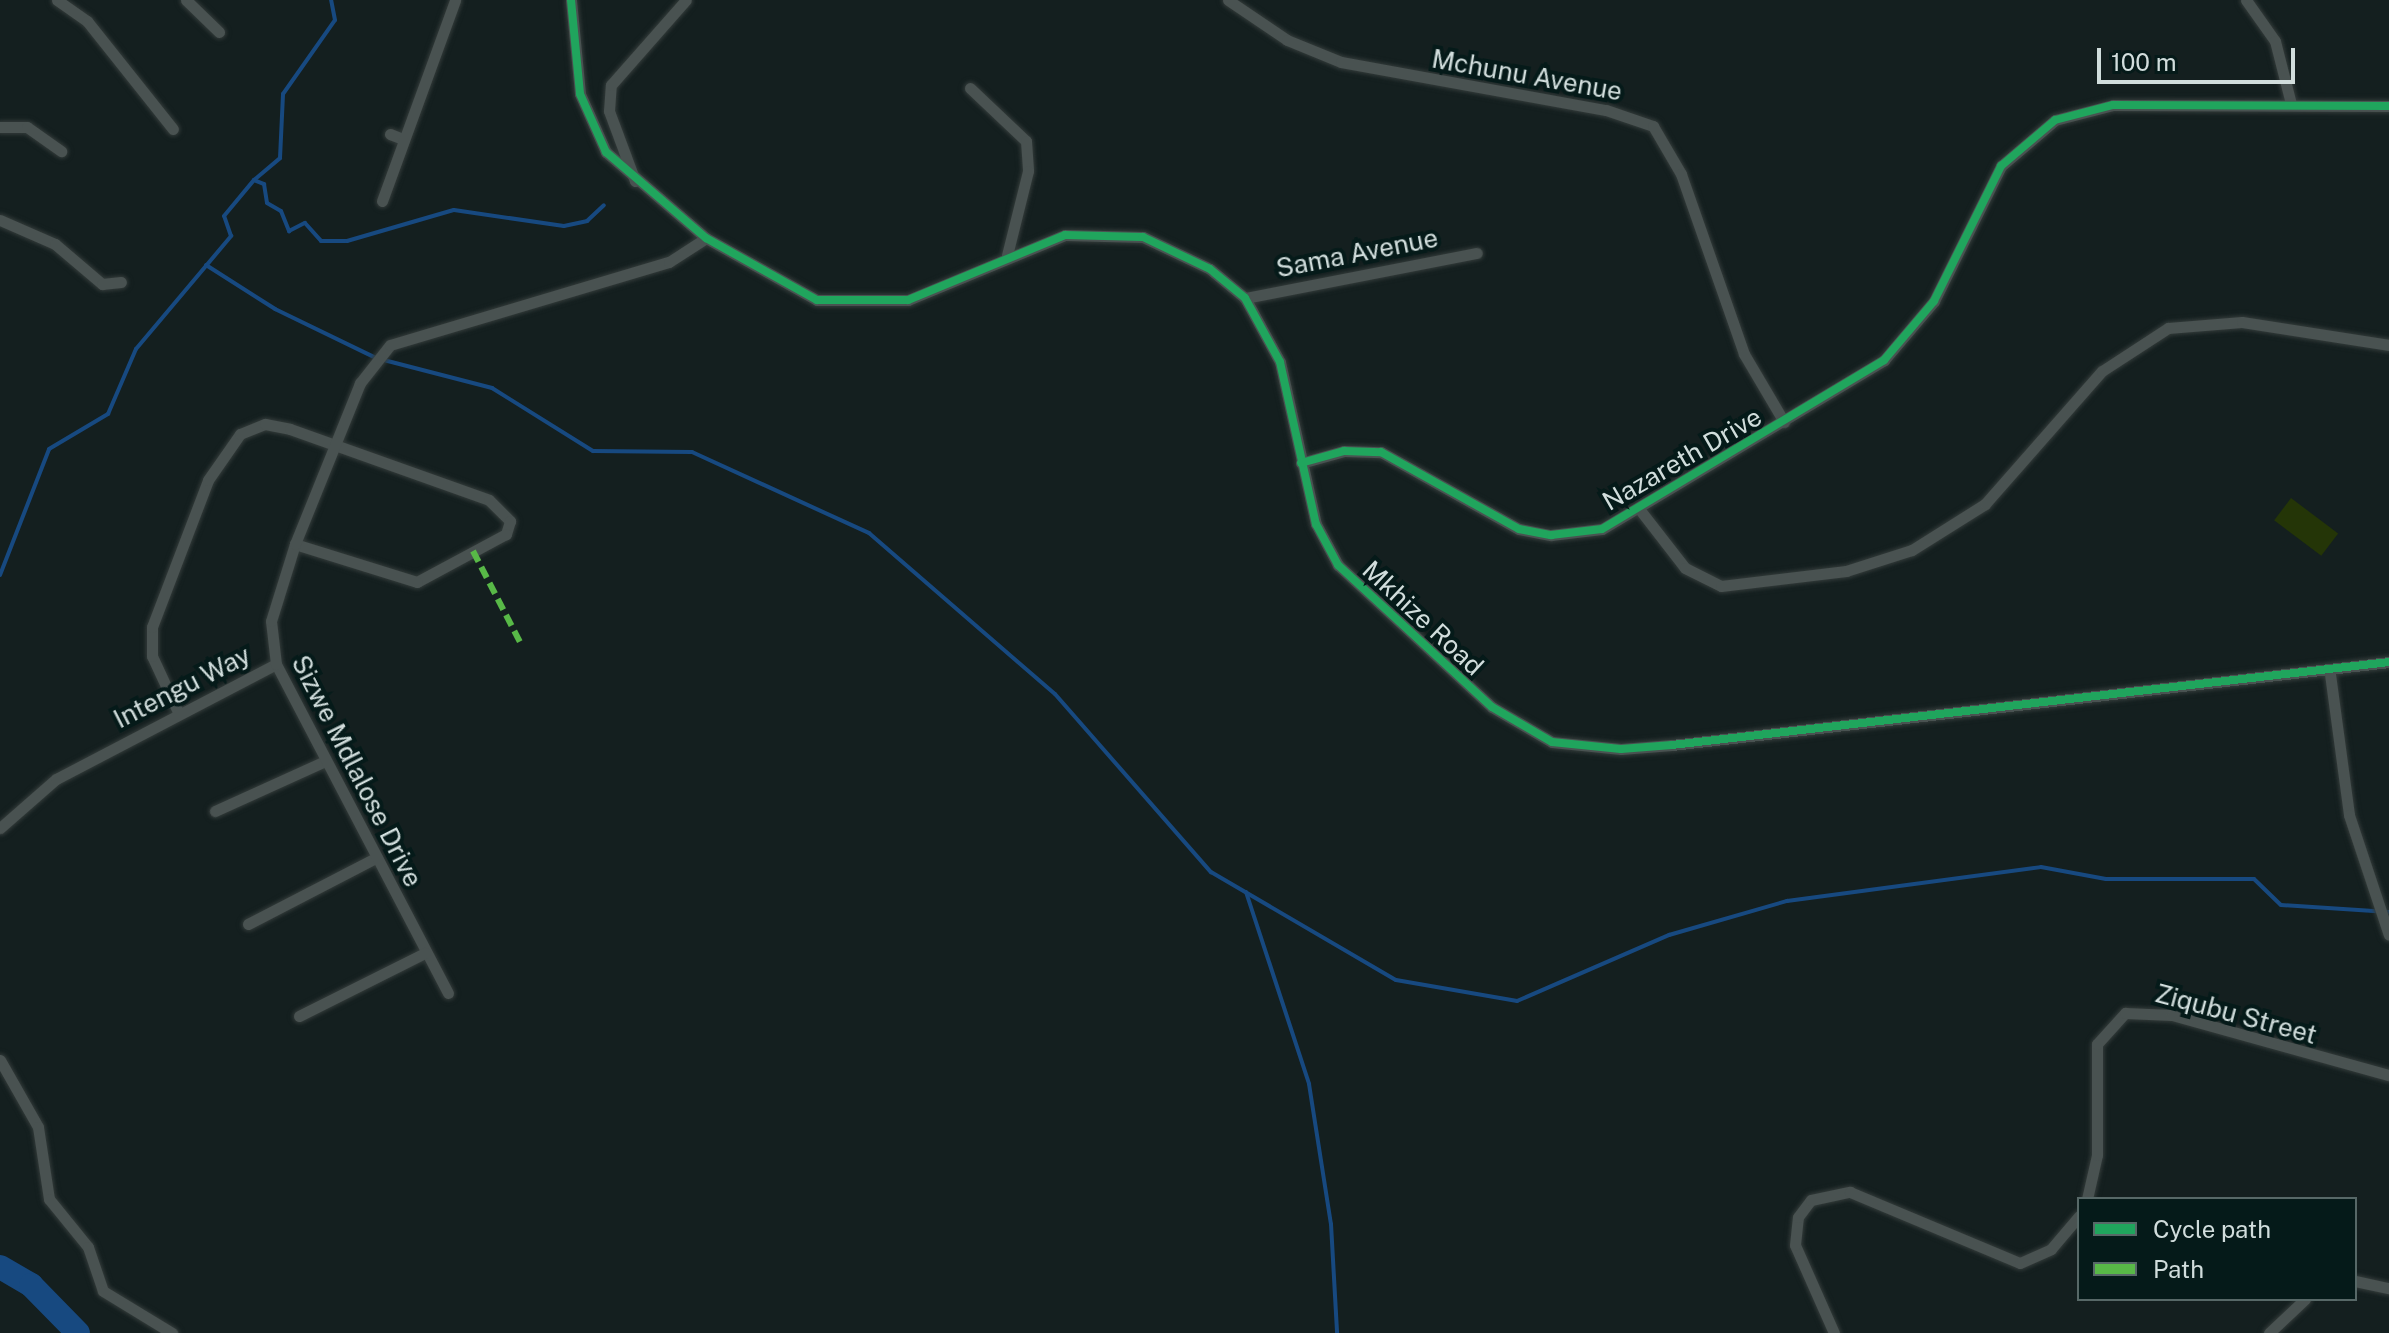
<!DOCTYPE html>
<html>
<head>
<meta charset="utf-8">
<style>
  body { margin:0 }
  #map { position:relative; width:2389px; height:1333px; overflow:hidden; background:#141f1f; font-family:"Public Sans",sans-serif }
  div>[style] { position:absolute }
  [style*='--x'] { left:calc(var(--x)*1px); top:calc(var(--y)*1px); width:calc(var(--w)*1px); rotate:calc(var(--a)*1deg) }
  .green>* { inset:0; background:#243507; transform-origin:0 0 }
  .stream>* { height:4px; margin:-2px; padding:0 2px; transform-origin:2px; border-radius:2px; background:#174980 }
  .river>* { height:24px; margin:-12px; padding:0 12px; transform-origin:12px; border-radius:12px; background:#174980 }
  .roads { filter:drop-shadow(0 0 2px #333b3a) drop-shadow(0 0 2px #333b3a) }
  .street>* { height:11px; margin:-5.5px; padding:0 5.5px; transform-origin:5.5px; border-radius:5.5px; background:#495251 }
  .quiet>* { height:6px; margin-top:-3px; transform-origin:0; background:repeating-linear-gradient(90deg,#58b947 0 12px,transparent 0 18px) }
  .cycleway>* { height:8px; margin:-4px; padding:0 4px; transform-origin:4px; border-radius:4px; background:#20a55d }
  span { translate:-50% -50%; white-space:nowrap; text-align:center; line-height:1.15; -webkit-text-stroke:8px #051a19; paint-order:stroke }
  .street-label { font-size:26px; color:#d1dddc }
  .legend { position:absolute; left:2077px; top:1197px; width:280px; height:104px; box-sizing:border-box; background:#051a19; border:2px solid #576867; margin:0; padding:10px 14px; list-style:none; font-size:24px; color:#d1dddc }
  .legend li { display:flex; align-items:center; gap:16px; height:40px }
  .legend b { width:40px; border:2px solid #576867 }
  .scale { position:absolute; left:2097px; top:48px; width:198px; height:36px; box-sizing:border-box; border:4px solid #d1dddc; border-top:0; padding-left:10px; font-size:24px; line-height:28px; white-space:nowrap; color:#d1dddc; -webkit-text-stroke:6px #051a19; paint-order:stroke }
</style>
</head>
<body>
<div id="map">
  <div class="green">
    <div style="left:2291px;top:498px;width:59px;height:28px;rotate:37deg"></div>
  </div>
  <div class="stream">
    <div style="--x:254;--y:180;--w:34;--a:-40"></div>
    <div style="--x:280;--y:158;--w:64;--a:-87.3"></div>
    <div style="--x:283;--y:94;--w:90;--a:-54.9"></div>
    <div style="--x:335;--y:20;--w:20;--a:-101"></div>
    <div style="--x:206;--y:265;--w:82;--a:32.5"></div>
    <div style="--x:275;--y:309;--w:112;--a:25.9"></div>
    <div style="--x:376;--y:358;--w:120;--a:14.5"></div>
    <div style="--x:492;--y:388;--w:119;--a:32"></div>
    <div style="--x:593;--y:451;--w:99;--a:0.6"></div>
    <div style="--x:692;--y:452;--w:195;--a:24.6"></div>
    <div style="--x:869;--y:533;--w:246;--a:40.9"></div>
    <div style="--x:1055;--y:694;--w:237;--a:48.8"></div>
    <div style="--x:1211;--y:872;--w:214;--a:30.3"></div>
    <div style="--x:1396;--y:980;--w:123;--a:9.8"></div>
    <div style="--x:1517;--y:1001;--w:166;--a:-23.5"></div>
    <div style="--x:1669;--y:935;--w:123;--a:-16.1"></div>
    <div style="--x:1787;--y:901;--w:256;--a:-7.6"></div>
    <div style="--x:2041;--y:867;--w:66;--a:10.5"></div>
    <div style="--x:2106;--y:879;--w:148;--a:0"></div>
    <div style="--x:2254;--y:879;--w:37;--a:44"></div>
    <div style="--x:2281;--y:905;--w:108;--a:3.7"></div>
    <div style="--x:0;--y:575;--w:135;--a:-68.7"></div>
    <div style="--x:49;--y:449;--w:69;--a:-30.7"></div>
    <div style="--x:108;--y:414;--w:71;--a:-66.7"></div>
    <div style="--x:136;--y:349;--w:148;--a:-49.9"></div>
    <div style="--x:231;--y:236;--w:21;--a:-109"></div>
    <div style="--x:224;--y:216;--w:47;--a:-50.2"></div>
    <div style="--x:254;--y:180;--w:11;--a:22"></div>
    <div style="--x:264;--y:184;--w:19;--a:81"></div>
    <div style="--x:267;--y:203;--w:16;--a:30"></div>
    <div style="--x:281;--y:211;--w:22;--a:68"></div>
    <div style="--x:289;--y:231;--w:18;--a:-27"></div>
    <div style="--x:305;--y:223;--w:24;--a:48"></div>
    <div style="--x:321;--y:241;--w:26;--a:0"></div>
    <div style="--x:347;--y:241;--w:111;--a:-16.2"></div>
    <div style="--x:454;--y:210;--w:111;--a:8.3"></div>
    <div style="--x:564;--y:226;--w:24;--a:-12"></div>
    <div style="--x:587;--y:221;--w:23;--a:-43"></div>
    <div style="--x:1246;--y:892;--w:202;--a:71.8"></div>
    <div style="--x:1309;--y:1084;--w:142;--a:81.1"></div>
    <div style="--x:1331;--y:1224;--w:109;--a:86.8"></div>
  </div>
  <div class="river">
    <div style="--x:0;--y:1267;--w:36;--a:30"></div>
    <div style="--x:31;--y:1285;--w:67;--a:45.6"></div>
  </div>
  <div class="roads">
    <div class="street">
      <div style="--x:57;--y:0;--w:37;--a:35"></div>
      <div style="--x:87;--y:21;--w:138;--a:51.5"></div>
      <div style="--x:186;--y:0;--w:46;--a:44.1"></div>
      <div style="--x:571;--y:0;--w:94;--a:84.5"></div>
      <div style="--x:580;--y:94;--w:64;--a:65.9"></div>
      <div style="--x:606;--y:152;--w:132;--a:40.7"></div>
      <div style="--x:706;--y:238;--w:127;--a:29.2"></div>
      <div style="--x:817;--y:300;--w:91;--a:0"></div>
      <div style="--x:908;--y:300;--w:170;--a:-22.5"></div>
      <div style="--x:1065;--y:235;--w:78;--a:1.5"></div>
      <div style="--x:1143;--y:237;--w:74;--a:25.5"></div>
      <div style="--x:1210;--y:269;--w:45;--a:39.6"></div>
      <div style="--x:1245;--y:298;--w:73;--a:61.3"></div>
      <div style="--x:1280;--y:362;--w:166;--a:77.5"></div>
      <div style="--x:1316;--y:524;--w:47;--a:61.8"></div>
      <div style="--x:1338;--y:565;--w:209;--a:42.7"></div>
      <div style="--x:1492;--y:707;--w:69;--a:30.3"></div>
      <div style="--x:1552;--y:742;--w:69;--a:5.8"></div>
      <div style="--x:1621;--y:749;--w:51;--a:-4.5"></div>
      <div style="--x:1672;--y:745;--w:722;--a:-6.6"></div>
      <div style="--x:1228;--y:0;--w:71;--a:34.1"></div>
      <div style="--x:1287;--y:40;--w:58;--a:22.2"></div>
      <div style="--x:1341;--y:62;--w:269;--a:10.3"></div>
      <div style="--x:1606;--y:110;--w:50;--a:18.8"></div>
      <div style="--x:1653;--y:126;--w:56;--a:59.7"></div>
      <div style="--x:1681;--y:174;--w:191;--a:70.7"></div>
      <div style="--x:1744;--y:354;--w:79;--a:59.5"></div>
      <div style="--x:2246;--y:0;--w:50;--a:54.7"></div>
      <div style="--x:2275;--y:41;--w:65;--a:75.7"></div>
      <div style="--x:970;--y:88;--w:77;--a:43.4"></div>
      <div style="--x:1026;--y:141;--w:30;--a:86"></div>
      <div style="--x:1028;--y:171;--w:87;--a:104"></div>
      <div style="--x:0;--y:127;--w:27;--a:0"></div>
      <div style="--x:27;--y:127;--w:42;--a:35.2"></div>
      <div style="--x:390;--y:134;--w:14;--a:21"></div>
      <div style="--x:635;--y:181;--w:75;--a:-110.4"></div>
      <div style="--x:609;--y:111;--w:26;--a:-86"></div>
      <div style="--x:611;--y:85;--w:113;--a:-48.6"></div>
      <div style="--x:382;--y:201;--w:214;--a:-70"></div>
      <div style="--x:0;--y:220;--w:60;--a:23.6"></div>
      <div style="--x:55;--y:244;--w:62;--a:40.4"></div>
      <div style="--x:102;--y:284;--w:19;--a:-6"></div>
      <div style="--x:1245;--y:298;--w:236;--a:-11"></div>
      <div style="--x:1301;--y:463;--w:45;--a:-15.6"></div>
      <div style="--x:1344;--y:451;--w:37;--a:2"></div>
      <div style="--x:1381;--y:452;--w:158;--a:29.2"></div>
      <div style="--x:1519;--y:529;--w:33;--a:11"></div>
      <div style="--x:1551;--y:535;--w:51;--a:-6.7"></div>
      <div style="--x:1602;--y:529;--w:329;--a:-30.9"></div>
      <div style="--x:1884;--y:360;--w:77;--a:-49.7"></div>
      <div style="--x:1934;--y:301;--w:151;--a:-63.6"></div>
      <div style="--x:2001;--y:166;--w:71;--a:-40.4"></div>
      <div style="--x:2055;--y:120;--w:60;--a:-14.5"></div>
      <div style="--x:2113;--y:105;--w:276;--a:0.2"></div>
      <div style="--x:1640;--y:510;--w:73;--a:52.2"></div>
      <div style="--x:1685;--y:568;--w:40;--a:26.6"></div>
      <div style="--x:1721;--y:586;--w:126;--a:-6.8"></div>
      <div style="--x:1846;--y:571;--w:69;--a:-17.7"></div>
      <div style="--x:1912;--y:550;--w:86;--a:-32.2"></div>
      <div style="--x:1985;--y:504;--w:177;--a:-48.7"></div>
      <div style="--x:2102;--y:371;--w:79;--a:-33.1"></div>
      <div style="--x:2168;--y:328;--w:74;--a:-4.6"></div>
      <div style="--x:2242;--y:322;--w:149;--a:8.9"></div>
      <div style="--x:2330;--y:674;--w:142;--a:82.3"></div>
      <div style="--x:2349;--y:815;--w:126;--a:71.6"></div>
      <div style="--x:178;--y:712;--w:62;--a:-114.9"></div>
      <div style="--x:152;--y:656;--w:29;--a:-90"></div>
      <div style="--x:152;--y:627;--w:157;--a:-69.1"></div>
      <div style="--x:208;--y:480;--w:56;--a:-55.2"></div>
      <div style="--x:240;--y:434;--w:27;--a:-22"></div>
      <div style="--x:265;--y:424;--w:25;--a:11"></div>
      <div style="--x:290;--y:429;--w:211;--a:19.6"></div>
      <div style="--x:489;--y:500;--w:30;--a:45"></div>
      <div style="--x:510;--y:521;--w:14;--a:107"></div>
      <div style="--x:506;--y:534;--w:101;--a:151.7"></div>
      <div style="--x:417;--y:582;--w:128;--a:-162.7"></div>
      <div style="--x:215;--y:811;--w:121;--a:-24.4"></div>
      <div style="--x:0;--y:828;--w:74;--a:-41.2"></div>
      <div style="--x:56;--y:779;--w:248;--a:-27.6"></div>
      <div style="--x:248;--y:924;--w:145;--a:-27.4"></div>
      <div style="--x:448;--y:993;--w:371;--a:-117.6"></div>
      <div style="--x:276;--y:664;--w:43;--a:-96.6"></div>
      <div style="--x:271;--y:621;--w:81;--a:-72.7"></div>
      <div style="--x:295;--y:544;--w:174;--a:-68"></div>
      <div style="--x:360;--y:383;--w:48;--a:-51.7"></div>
      <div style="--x:390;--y:345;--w:291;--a:-16.6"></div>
      <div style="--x:669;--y:262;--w:44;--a:-33"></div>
      <div style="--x:299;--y:1016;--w:141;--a:-26.6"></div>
      <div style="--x:0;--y:1060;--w:77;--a:60.4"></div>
      <div style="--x:38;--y:1127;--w:73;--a:81.3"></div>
      <div style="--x:49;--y:1199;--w:62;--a:50.9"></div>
      <div style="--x:88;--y:1247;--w:46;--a:71.2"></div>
      <div style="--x:103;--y:1291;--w:81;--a:31.3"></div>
      <div style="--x:2087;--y:1199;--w:45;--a:-77.2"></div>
      <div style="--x:2097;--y:1155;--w:111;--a:-90"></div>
      <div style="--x:2097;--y:1044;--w:42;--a:-47.9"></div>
      <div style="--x:2125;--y:1013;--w:47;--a:2.4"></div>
      <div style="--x:2172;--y:1015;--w:225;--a:15.5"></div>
      <div style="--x:2355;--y:1281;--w:35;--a:12"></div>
      <div style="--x:1834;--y:1333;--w:96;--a:-113.9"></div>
      <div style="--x:1795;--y:1245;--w:28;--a:-84"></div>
      <div style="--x:1798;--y:1217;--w:21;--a:-53"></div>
      <div style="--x:1811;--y:1200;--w:40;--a:-12"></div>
      <div style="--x:1850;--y:1192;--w:184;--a:22.7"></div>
      <div style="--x:2020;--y:1263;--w:34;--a:-24"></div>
      <div style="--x:2051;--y:1249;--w:43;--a:-49.7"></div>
      <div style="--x:2269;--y:1333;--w:50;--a:-43.4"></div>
    </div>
  </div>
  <div class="quiet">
    <div style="--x:473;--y:551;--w:102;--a:62.7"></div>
  </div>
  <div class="cycleway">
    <div style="--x:571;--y:0;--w:94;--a:84.5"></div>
    <div style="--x:580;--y:94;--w:64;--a:65.9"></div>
    <div style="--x:606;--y:152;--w:132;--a:40.7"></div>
    <div style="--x:706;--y:238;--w:127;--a:29.2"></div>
    <div style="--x:817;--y:300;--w:91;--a:0"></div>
    <div style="--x:908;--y:300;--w:170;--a:-22.5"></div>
    <div style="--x:1065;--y:235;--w:78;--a:1.5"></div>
    <div style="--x:1143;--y:237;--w:74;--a:25.5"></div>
    <div style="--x:1210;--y:269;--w:45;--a:39.6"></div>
    <div style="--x:1245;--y:298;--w:73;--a:61.3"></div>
    <div style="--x:1280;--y:362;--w:166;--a:77.5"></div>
    <div style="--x:1316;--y:524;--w:47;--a:61.8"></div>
    <div style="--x:1338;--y:565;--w:209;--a:42.7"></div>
    <div style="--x:1492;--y:707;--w:69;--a:30.3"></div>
    <div style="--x:1552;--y:742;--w:69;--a:5.8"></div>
    <div style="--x:1621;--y:749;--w:51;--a:-4.5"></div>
    <div style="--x:1672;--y:745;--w:722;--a:-6.6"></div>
    <div style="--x:1301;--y:463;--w:45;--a:-15.6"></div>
    <div style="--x:1344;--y:451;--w:37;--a:2"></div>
    <div style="--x:1381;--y:452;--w:158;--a:29.2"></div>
    <div style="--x:1519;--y:529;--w:33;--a:11"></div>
    <div style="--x:1551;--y:535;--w:51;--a:-6.7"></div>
    <div style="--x:1602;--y:529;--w:329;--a:-30.9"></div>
    <div style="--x:1884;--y:360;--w:77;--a:-49.7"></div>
    <div style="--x:1934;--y:301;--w:151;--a:-63.6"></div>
    <div style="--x:2001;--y:166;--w:71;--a:-40.4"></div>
    <div style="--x:2055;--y:120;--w:60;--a:-14.5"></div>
    <div style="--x:2113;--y:105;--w:276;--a:0.2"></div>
  </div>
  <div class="street-label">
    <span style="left:1527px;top:75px;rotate:10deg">Mchunu Avenue</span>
    <span style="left:1357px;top:253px;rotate:-11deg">Sama Avenue</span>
    <span style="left:1682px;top:459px;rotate:-30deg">Nazareth Drive</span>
    <span style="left:1423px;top:618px;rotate:43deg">Mkhize Road</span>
    <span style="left:182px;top:687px;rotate:-27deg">Intengu Way</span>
    <span style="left:357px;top:771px;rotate:63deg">Sizwe Mdlalose Drive</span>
    <span style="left:2236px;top:1014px;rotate:15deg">Ziqubu Street</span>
  </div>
  <ul class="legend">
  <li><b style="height:10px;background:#20a55d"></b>Cycle path</li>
  <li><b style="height:10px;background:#58b947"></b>Path</li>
  </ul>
  <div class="scale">100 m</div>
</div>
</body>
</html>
